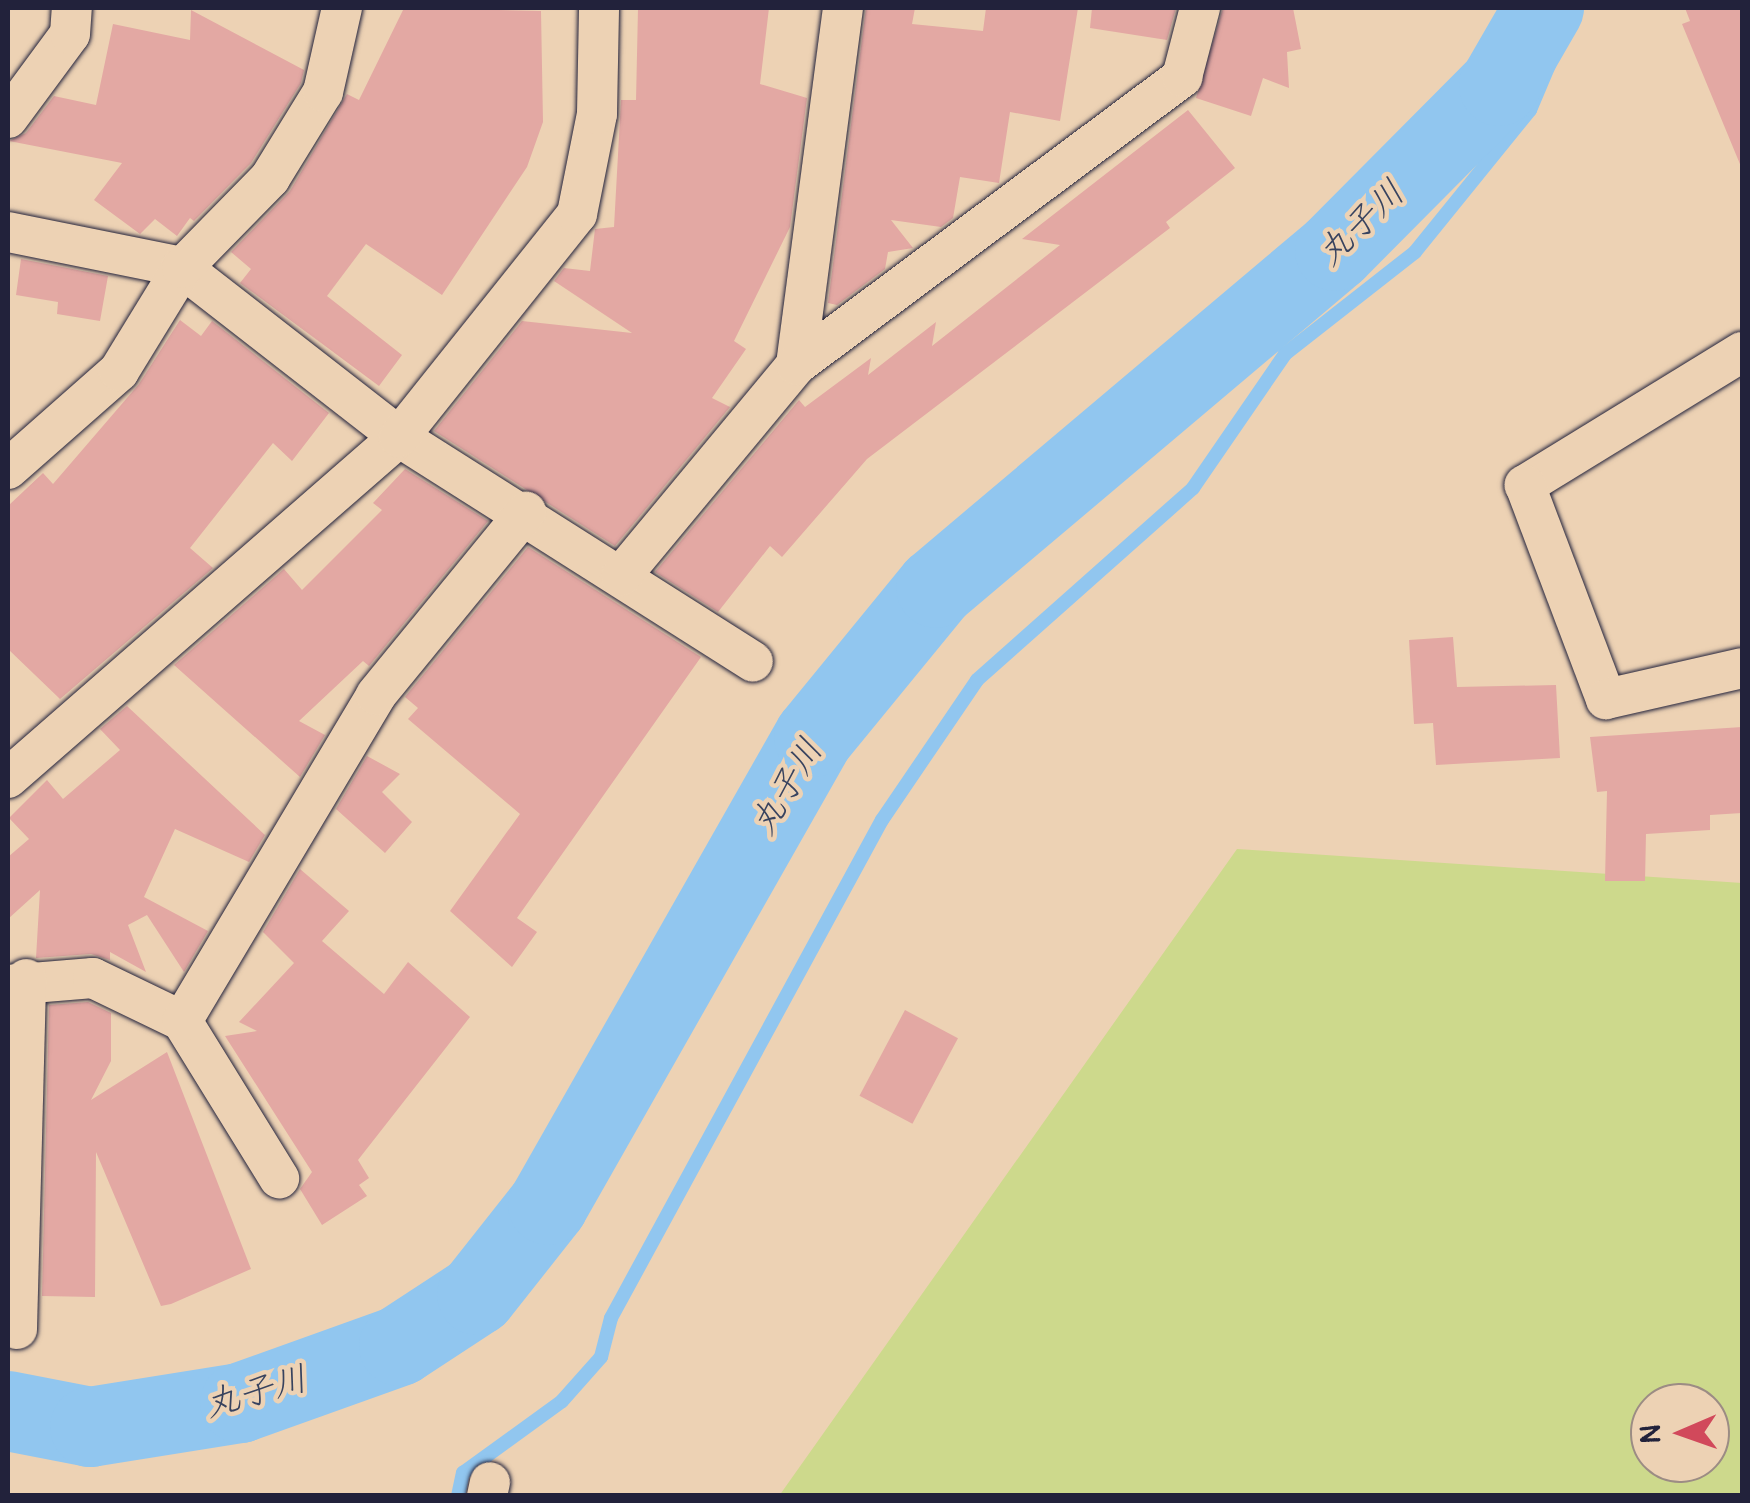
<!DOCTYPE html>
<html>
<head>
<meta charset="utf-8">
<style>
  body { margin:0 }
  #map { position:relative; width:1750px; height:1503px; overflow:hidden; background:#edd2b4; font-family:Pangolin,"Klee One",sans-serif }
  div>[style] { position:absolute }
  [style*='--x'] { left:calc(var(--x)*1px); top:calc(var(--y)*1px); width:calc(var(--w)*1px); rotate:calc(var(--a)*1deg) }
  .green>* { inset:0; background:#cdd98c }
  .stream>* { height:14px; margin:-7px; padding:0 7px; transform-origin:7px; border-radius:7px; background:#91c6ef }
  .river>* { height:80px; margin:-40px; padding:0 40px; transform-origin:40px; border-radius:40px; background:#91c6ef }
  .building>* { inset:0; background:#e3a8a3; transform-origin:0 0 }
  .roads { filter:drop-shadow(0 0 2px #22223b) drop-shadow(0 0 2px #22223b) }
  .minor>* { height:40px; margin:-20px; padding:0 20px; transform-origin:20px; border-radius:20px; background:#edd2b4 }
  span { translate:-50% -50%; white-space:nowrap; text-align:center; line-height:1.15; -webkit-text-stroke:9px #edd2b4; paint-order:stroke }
  .water-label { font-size:35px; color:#38435f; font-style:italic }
  .frame { position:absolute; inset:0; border:10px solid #22223b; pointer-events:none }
  .north { position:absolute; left:1630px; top:1383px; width:100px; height:100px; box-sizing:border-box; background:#edd2b4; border:2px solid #9c8c84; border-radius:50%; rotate:268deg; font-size:28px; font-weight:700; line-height:40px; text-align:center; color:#22223b }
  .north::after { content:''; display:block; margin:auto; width:35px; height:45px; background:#d1495b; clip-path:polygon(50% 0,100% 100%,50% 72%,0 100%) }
</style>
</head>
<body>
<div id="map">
  <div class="green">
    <div style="clip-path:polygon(evenodd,1237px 849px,1742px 883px,1742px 1495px,779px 1496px,1237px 849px,1650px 1403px,1710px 1403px,1710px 1463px,1650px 1463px,1650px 1403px)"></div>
  </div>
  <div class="stream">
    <div style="--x:458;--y:1496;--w:24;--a:-78"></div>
    <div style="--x:463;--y:1473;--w:122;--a:-36"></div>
    <div style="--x:562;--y:1401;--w:59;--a:-48.4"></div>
    <div style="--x:601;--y:1357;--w:40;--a:-75.6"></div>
    <div style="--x:611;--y:1318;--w:567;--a:-61.45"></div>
    <div style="--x:882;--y:820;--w:169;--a:-55.8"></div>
    <div style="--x:977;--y:680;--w:289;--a:-41.6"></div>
    <div style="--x:1193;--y:488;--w:163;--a:-55.5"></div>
    <div style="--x:1285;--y:354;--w:165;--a:-38.1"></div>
    <div style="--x:1415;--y:252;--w:183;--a:-51"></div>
    <div style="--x:1530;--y:110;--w:111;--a:-67.1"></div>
  </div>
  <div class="river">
    <div style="--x:8;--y:1411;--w:84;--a:11"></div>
    <div style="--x:90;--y:1427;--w:152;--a:-9.1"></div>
    <div style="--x:240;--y:1403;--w:169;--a:-19.7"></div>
    <div style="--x:399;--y:1346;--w:93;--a:-33.2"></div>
    <div style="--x:477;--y:1295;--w:115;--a:-51.7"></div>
    <div style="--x:548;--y:1205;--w:538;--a:-60.39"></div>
    <div style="--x:814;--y:737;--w:193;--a:-50.7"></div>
    <div style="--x:936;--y:588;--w:522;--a:-40.18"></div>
    <div style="--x:1335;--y:251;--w:233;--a:-45.2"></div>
    <div style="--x:1499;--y:86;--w:90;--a:-60"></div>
  </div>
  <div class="building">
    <div style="clip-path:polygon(404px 8px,541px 11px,543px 122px,527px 167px,442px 295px,366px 244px,327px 296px,402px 355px,379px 386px,240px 283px,251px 269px,231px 252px,290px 191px,347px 94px,359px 100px)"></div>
    <div style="clip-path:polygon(638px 8px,769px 8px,760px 84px,807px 98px,790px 227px,734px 341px,746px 349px,712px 398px,730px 407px,615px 546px,434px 431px,522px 321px,632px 333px,554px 281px,564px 268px,590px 271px,595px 229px,614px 227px,621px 100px,636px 100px)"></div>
    <div style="clip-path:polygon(866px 8px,915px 8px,912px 24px,983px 31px,986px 8px,1078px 8px,1060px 121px,1010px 112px,999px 183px,960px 177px,953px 218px,941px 227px,891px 220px,913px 248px,888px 252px,885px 269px,837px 305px,828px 303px)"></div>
    <div style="clip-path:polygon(1092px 8px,1176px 8px,1167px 40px,1090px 28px)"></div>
    <div style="clip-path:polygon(1223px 8px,1293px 8px,1301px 49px,1287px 52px,1289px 88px,1263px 78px,1251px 116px,1196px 98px)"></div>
    <div style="clip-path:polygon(1685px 8px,1742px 8px,1742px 169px,1682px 24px,1690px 21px)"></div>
    <div style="clip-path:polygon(191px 10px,304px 70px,301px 83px,251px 163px,194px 221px,190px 218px,177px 236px,155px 219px,140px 234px,94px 200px,122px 163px,9px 141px,26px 133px,54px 96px,96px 105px,113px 24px,190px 40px)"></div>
    <div style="clip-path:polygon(1188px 110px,1235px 168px,1166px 222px,1170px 228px,867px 459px,782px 557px,770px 546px,718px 612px,655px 572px,799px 400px,805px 407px,871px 358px,868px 375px,936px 322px,932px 346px,1060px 245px,1022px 239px)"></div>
    <div style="clip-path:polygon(21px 259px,108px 276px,100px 321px,57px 314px,58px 302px,16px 295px)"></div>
    <div style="clip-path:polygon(180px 320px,201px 336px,212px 321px,329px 413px,292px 461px,273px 443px,190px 548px,213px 568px,60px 699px,8px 649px,8px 506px,43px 473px,53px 484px,139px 384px)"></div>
    <div style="clip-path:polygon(405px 469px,488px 521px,369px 666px,363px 661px,299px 721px,325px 735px,300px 777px,174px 665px,284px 569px,302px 590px,382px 510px,373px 503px)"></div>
    <div style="clip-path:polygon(528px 547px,701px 657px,517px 918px,537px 932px,512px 967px,450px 911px,520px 814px,408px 719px,418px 708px,405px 697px)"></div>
    <div style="clip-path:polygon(1453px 637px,1457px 687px,1556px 685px,1560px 758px,1436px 765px,1433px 723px,1414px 724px,1409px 640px)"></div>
    <div style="clip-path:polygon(127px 706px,265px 835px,249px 862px,175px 829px,144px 897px,208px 931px,184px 972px,147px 915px,128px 925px,146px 972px,110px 952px,110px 960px,91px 954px,36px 958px,40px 890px,8px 919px,8px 857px,29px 839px,9px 818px,47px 780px,63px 799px,120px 750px,100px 729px)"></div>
    <div style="clip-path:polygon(1742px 727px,1742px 813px,1710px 815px,1710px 830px,1646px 834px,1645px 881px,1605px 881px,1607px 791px,1597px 792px,1590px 737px)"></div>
    <div style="clip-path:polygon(367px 756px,400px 774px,382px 792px,412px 822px,385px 853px,336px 809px)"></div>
    <div style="clip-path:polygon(300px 869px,349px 911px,322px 941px,384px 994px,408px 962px,470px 1017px,358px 1160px,369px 1178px,359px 1185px,367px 1196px,322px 1225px,300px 1189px,312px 1172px,225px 1036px,257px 1031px,239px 1022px,294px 963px,263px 932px)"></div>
    <div style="clip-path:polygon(88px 1002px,111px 1013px,111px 1061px,91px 1100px,167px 1052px,251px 1269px,171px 1304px,161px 1306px,96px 1152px,95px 1297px,42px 1296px,49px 1005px)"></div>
    <div style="left:905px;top:1010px;width:60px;height:97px;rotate:28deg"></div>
  </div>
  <div class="roads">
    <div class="minor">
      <div style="--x:8;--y:118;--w:104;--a:-53.6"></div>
      <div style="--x:70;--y:34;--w:26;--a:-86"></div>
      <div style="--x:8;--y:232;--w:177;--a:11.4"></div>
      <div style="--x:181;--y:267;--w:276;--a:37.9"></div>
      <div style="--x:399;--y:437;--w:419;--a:32.4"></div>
      <div style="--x:1742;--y:352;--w:255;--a:148.5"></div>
      <div style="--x:1525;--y:485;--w:229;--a:69.3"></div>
      <div style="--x:1606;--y:699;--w:139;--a:-12.8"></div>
      <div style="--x:796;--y:365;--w:360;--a:-82.5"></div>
      <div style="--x:8;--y:469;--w:148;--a:-41.4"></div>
      <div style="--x:119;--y:371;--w:121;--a:-58.5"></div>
      <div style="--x:182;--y:268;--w:126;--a:-45.6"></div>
      <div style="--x:270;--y:178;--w:101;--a:-58.4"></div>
      <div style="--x:323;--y:92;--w:86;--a:-77.3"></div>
      <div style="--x:621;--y:576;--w:274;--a:-50.3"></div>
      <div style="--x:796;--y:365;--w:482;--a:-36.7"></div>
      <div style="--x:1182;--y:77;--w:71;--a:-75.4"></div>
      <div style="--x:8;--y:778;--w:519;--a:-41.09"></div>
      <div style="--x:399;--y:437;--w:285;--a:-51.4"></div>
      <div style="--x:577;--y:214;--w:102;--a:-78.7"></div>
      <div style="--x:597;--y:114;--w:106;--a:-88.9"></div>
      <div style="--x:8;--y:985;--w:85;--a:-4.7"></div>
      <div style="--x:93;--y:978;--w:99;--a:25.8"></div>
      <div style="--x:182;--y:1021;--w:185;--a:58.3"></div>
      <div style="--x:182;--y:1021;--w:379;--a:-59.2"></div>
      <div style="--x:376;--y:695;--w:237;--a:-50.7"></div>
      <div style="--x:17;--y:1329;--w:350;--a:-88.5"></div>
      <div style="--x:487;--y:1496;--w:14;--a:-78"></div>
    </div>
  </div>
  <div class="water-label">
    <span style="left:1361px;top:223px;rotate:-44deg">丸子川</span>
    <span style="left:787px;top:787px;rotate:-59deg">丸子川</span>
    <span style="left:256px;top:1392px;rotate:-16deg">丸子川</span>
  </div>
  <div class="frame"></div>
  <div class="north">N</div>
</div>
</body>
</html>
